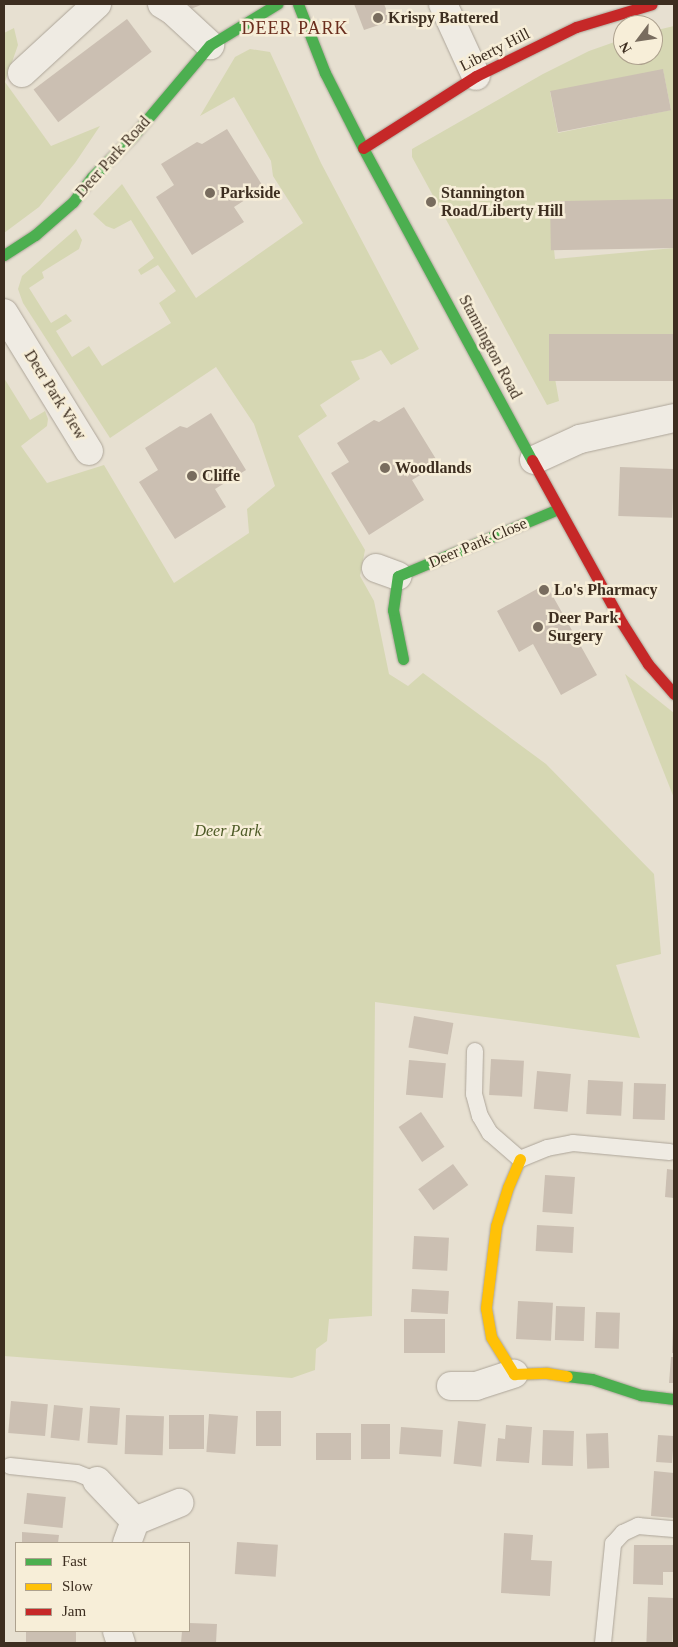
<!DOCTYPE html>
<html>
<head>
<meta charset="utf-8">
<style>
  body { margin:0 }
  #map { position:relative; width:678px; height:1647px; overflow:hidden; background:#e7e0d1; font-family:Georgia,serif }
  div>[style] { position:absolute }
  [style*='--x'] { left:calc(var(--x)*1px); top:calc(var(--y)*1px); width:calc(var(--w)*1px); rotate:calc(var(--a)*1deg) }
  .green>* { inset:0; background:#d6d7b3 }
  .building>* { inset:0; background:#cbbfb2; transform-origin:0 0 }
  .roads { filter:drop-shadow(0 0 1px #ada599) drop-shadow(0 0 1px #ada599) }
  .lane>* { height:16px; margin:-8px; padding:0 8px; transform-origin:8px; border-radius:8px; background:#efebe3 }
  .street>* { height:28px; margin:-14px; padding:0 14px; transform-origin:14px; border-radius:14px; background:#efebe3 }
  .fast>* { height:11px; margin:-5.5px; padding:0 5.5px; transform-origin:5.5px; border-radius:5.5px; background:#4caf50 }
  .slow>* { height:11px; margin:-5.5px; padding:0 5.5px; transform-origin:5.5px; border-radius:5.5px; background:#ffc107 }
  .jam>* { height:11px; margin:-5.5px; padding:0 5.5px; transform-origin:5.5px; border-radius:5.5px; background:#c62828 }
  .dots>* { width:14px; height:14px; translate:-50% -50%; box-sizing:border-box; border:2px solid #f7eed8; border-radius:50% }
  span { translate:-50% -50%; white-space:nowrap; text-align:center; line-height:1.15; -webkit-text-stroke:5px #f7eed8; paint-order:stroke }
  .poi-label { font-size:16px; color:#3d2e20; font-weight:700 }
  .left { translate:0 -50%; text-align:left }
  .street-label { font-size:16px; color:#3d2e20 }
  .park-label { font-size:16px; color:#4d5a26; font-style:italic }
  .neighbourhood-label { font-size:18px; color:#6b2e1e; letter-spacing:1px }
  .frame { position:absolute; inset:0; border:5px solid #3d2e20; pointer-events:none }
  .legend { position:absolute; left:15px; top:1542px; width:175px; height:90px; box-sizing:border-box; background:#f7eed8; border:1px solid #ada18e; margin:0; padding:6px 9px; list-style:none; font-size:15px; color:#3d2e20 }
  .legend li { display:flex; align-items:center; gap:10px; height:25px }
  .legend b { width:25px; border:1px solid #ada18e }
  .north { position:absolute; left:613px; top:15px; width:50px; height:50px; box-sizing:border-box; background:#f7eed8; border:1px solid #ada18e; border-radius:50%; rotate:239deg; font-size:14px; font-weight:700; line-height:20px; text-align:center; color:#3d2e20 }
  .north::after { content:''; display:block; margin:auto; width:18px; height:22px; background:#786c5e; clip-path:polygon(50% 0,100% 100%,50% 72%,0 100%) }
</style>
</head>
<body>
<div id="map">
  <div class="green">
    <div style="clip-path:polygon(evenodd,674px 26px,674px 199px,550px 211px,555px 259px,674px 248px,674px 334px,551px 356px,559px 401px,547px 405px,412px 157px,412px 149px,543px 74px,589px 51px,623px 39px,623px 55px,653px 55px,653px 31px,674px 26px,663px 70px,671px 110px,558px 133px,550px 92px,663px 70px)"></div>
    <div style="clip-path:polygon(14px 28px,18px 45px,5px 82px,51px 146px,100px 126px,75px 163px,39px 207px,4px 233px,4px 33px)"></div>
    <div style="clip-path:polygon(250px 49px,270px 52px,321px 163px,419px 349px,391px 365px,381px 350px,363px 359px,351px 361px,360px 379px,320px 405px,327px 416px,298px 436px,365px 550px,360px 576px,374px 601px,389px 674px,408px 686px,423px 673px,546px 764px,654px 874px,661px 954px,616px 965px,640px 1038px,375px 1002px,372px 1316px,329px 1319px,327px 1341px,316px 1349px,315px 1370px,292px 1378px,4px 1356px,4px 378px,30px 420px,45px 411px,48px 419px,47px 426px,21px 446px,47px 483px,104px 465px,174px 583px,249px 533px,247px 509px,275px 486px,254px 424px,216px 367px,110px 438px,23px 303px,18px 289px,22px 276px,76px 229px,82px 240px,79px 249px,42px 272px,44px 278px,29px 288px,51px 323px,66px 314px,72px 321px,56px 331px,72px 357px,89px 346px,102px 366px,171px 323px,159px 303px,176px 291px,158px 265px,141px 275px,138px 270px,154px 258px,131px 220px,114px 229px,106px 226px,93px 214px,122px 184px,196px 298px,303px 223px,273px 176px,271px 161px,234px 97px,200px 116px,235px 57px)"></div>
    <div style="clip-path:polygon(625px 674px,674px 713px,674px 798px)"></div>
  </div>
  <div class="building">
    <div style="clip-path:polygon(189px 4px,203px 4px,191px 9px)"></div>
    <div style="clip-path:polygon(354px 4px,384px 4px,391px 21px,364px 30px)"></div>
    <div style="left:127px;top:19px;width:41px;height:117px;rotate:53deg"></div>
    <div style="left:663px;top:69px;width:42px;height:115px;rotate:79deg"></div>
    <div style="clip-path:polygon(227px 129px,264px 188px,234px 207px,244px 222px,192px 255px,156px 197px,174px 185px,161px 164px,197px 142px,202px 144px)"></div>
    <div style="left:673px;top:199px;width:49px;height:123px;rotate:89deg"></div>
    <div style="left:674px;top:334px;width:47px;height:125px;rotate:90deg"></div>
    <div style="clip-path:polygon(404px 407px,439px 464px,412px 480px,424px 500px,369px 535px,331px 473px,349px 462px,337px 443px,374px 420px,379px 422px)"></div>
    <div style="clip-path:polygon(211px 413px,246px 470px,215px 489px,226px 507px,175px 539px,139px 482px,158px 470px,145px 448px,180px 426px,187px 428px)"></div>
    <div style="left:620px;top:467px;width:54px;height:49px;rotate:2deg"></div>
    <div style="clip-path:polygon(546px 584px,597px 675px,561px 695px,533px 644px,519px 652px,497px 611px)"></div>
    <div style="left:414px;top:1016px;width:40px;height:32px;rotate:10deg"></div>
    <div style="left:491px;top:1059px;width:33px;height:36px;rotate:3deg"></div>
    <div style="left:409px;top:1060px;width:37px;height:35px;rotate:5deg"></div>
    <div style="left:537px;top:1071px;width:34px;height:38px;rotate:5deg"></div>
    <div style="left:588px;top:1080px;width:35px;height:34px;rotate:3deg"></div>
    <div style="left:634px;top:1083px;width:32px;height:36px;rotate:2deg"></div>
    <div style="left:421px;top:1112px;width:42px;height:27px;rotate:56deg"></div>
    <div style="left:453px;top:1164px;width:26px;height:43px;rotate:54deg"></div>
    <div style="clip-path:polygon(667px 1169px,674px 1170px,674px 1198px,665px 1197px)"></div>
    <div style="left:545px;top:1175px;width:30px;height:37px;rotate:4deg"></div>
    <div style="left:537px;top:1225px;width:37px;height:26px;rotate:3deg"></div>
    <div style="left:414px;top:1236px;width:35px;height:33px;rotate:3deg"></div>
    <div style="left:412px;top:1289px;width:37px;height:23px;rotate:3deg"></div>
    <div style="left:518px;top:1301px;width:35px;height:38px;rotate:3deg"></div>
    <div style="left:556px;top:1306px;width:29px;height:34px;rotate:2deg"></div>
    <div style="left:596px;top:1312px;width:24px;height:36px;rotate:2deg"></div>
    <div style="left:404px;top:1319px;width:41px;height:34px"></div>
    <div style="clip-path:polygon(673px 1325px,674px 1325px,674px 1353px,672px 1353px)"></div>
    <div style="clip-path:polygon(671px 1357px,674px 1357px,674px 1383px,669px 1383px)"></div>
    <div style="left:11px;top:1401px;width:37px;height:32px;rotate:5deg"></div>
    <div style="left:54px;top:1405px;width:29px;height:33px;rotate:6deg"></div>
    <div style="left:90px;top:1406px;width:30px;height:37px;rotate:4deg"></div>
    <div style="left:256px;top:1411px;width:25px;height:35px"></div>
    <div style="left:209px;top:1414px;width:29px;height:38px;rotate:4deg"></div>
    <div style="left:126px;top:1415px;width:38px;height:39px;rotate:2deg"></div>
    <div style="left:169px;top:1415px;width:35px;height:34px"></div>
    <div style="left:458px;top:1421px;width:28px;height:43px;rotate:6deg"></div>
    <div style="left:361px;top:1424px;width:29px;height:35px"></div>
    <div style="clip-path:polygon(506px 1425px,532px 1427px,529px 1463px,496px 1461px,498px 1438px,505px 1439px)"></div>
    <div style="left:401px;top:1427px;width:42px;height:27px;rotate:4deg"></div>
    <div style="left:543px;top:1430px;width:31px;height:35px;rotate:2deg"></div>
    <div style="left:316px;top:1433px;width:35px;height:27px"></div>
    <div style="left:608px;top:1433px;width:35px;height:22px;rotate:88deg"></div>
    <div style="left:658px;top:1435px;width:16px;height:27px;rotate:4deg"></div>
    <div style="clip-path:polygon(654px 1471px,674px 1473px,674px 1518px,651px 1516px)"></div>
    <div style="left:27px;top:1493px;width:39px;height:31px;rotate:6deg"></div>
    <div style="clip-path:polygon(22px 1532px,59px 1535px,58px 1543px,22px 1543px)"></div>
    <div style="clip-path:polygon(504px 1533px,533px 1535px,531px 1560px,552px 1561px,550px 1596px,501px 1593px)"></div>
    <div style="left:237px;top:1542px;width:41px;height:32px;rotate:4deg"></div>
    <div style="clip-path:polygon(634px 1545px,674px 1545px,674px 1572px,663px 1572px,663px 1585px,633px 1584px)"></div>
    <div style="left:648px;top:1597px;width:26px;height:46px;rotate:2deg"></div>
    <div style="clip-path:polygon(189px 1623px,217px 1624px,216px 1643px,181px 1643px,182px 1631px,189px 1631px)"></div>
    <div style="left:26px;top:1631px;width:50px;height:12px"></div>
  </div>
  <div class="roads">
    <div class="lane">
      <div style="--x:475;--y:1051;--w:43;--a:91.3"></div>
      <div style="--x:474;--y:1094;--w:23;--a:75"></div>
      <div style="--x:480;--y:1116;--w:20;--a:60"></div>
      <div style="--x:490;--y:1133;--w:40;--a:41"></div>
      <div style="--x:520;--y:1159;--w:29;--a:-22"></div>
      <div style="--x:547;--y:1148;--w:26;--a:-11"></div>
      <div style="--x:573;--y:1143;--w:97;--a:5.3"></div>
      <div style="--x:10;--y:1466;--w:67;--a:6"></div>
      <div style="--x:77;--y:1473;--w:22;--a:22"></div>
      <div style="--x:603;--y:1643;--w:100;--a:-84.2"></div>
      <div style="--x:613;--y:1544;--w:15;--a:-48"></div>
      <div style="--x:623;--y:1533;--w:17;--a:-25"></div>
      <div style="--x:638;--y:1526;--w:36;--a:5"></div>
    </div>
    <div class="street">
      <div style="--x:162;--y:4;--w:12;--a:31"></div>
      <div style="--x:172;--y:10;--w:52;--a:42.6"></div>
      <div style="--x:443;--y:4;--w:79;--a:65.4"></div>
      <div style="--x:22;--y:73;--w:102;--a:-42.6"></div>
      <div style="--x:4;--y:313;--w:162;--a:58.4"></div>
      <div style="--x:534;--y:460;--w:51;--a:-24.5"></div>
      <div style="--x:580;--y:439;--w:96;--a:-12.6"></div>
      <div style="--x:376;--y:568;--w:23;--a:20"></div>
      <div style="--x:451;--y:1386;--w:25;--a:0"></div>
      <div style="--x:476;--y:1386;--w:40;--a:-18"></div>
      <div style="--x:97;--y:1481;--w:55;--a:46.5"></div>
      <div style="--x:127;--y:1543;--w:23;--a:-70"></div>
      <div style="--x:135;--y:1521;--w:48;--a:-22.2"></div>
      <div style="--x:117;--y:1631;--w:13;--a:72"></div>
    </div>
    <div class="fast">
      <div style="--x:298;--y:4;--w:74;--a:68.6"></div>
      <div style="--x:325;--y:73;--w:84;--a:63.1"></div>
      <div style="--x:363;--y:148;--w:355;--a:61.6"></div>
      <div style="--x:4;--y:255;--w:37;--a:-33"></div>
      <div style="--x:35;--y:235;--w:50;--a:-41"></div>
      <div style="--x:73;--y:202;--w:31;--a:-53"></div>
      <div style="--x:92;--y:177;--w:58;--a:-45"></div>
      <div style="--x:133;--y:136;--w:119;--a:-49.8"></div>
      <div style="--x:210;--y:45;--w:79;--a:-31.5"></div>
      <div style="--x:403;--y:659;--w:50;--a:-101.5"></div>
      <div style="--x:393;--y:610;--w:34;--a:-82"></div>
      <div style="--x:398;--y:576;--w:173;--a:-22.7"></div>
      <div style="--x:567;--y:1376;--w:25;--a:7"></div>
      <div style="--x:592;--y:1379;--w:52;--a:18.1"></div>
      <div style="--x:641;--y:1395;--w:33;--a:7"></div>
    </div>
    <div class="slow">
      <div style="--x:520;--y:1159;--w:30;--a:113"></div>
      <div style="--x:508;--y:1187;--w:41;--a:107.1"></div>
      <div style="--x:496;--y:1226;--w:83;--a:97"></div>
      <div style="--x:486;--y:1308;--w:29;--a:80"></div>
      <div style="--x:491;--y:1337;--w:44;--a:58.1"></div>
      <div style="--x:514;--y:1374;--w:33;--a:-2"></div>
      <div style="--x:547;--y:1373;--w:20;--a:9"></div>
    </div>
    <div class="jam">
      <div style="--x:363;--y:148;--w:134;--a:-32.5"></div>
      <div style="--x:476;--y:76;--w:111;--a:-26.1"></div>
      <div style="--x:576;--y:27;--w:79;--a:-16.8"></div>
      <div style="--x:532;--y:460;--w:186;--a:61.1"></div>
      <div style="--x:622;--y:623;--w:49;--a:57.6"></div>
      <div style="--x:648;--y:664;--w:40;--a:49"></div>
    </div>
  </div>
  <div class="dots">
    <div style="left:378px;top:18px;background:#786c5e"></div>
    <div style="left:210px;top:193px;background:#786c5e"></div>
    <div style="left:431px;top:202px;background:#786c5e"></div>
    <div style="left:385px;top:468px;background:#786c5e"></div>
    <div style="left:192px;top:476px;background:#786c5e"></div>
    <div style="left:544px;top:590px;background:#786c5e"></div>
    <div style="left:538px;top:627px;background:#786c5e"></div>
  </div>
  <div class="poi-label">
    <span class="left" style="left:388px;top:18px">Krispy Battered</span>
    <span class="left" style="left:220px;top:193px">Parkside</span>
    <span class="left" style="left:441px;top:202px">Stannington<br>Road/Liberty Hill</span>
    <span class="left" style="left:395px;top:468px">Woodlands</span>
    <span class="left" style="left:202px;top:476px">Cliffe</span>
    <span class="left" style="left:554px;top:590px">Lo's Pharmacy</span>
    <span class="left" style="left:548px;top:627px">Deer Park<br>Surgery</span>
  </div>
  <div class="street-label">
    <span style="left:495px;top:50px;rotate:-27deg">Liberty Hill</span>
    <span style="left:113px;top:157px;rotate:-48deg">Deer Park Road</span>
    <span style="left:490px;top:347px;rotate:62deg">Stannington Road</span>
    <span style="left:55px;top:395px;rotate:58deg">Deer Park View</span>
    <span style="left:478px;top:543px;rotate:-23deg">Deer Park Close</span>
  </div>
  <div class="park-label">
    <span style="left:228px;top:831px">Deer Park</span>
  </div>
  <div class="neighbourhood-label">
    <span style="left:295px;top:28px">DEER PARK</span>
  </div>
  <div class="frame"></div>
  <ul class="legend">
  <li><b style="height:6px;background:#4caf50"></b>Fast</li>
  <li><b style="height:6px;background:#ffc107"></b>Slow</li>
  <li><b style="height:6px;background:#c62828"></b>Jam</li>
  </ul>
  <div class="north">N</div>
</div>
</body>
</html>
